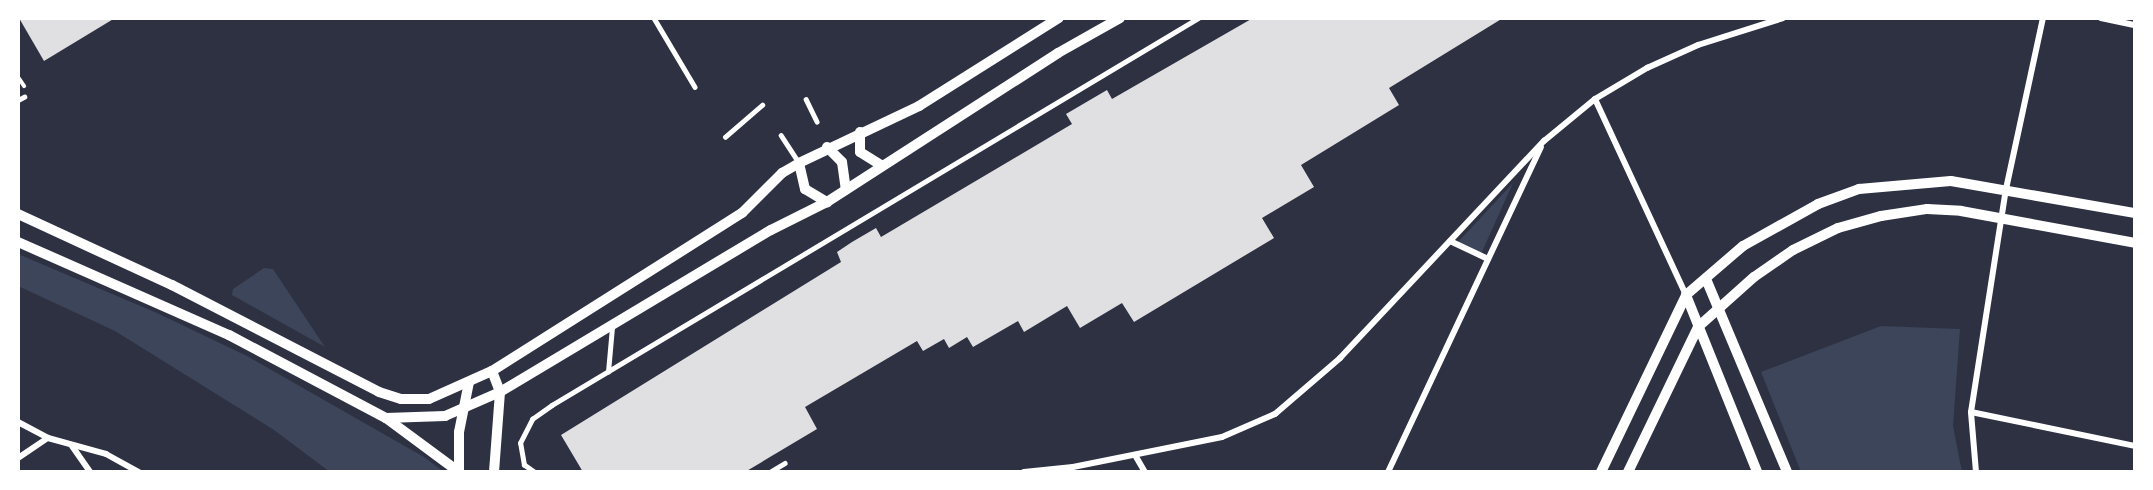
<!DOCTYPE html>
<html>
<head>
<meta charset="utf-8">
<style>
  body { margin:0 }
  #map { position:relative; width:2153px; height:490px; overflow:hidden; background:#2d3142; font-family:Mulish,sans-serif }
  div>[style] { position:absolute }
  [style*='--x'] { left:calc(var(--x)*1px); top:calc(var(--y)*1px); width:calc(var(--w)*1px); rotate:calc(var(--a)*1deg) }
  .green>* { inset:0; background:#3c4559 }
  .building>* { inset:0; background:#e0e0e3 }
  .path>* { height:4px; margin:-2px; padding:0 2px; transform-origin:2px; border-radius:2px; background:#fff }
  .service>* { height:4.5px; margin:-2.25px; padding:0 2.25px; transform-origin:2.25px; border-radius:2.25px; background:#fff }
  .minor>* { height:6px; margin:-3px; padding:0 3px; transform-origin:3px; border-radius:3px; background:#fff }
  .tertiary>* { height:10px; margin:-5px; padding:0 5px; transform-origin:5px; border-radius:5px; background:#fff }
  span { translate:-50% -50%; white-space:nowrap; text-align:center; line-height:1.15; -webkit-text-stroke:6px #fff; paint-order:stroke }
  .frame { position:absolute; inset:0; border:20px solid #fff; pointer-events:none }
</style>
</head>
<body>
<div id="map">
  <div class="green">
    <div style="clip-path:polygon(1513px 183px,1481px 254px,1458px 242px)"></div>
    <div style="clip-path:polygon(18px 254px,157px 313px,247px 356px,424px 457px,444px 472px,330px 472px,274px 430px,115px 331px,18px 286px)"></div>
    <div style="clip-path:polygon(264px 268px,273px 269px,325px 347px,232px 295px,233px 289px)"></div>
    <div style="clip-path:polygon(1881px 326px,1960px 329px,1953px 426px,1962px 472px,1801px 472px,1761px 372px)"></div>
  </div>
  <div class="building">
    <div style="clip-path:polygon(19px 18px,115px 18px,44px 61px)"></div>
    <div style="clip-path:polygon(1253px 18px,1503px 18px,1389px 88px,1399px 105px,1301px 165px,1314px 187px,1262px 218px,1274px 238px,1134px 322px,1122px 303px,1080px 328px,1067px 306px,1024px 332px,1018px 321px,973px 347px,967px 337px,949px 348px,944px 339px,923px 351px,917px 341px,805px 407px,817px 429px,745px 472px,583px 472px,561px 435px,841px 262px,837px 252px,852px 242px,876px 228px,881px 237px,1072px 124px,1066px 114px,1107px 90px,1112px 99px)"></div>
  </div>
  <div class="path">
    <div style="--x:18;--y:77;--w:11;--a:56"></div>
  </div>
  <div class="service">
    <div style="--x:654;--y:18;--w:80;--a:59.3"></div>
    <div style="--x:806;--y:99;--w:25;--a:64"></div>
    <div style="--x:18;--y:100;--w:7;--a:-27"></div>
    <div style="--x:781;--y:135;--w:33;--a:57"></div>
    <div style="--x:725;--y:137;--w:49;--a:-40.9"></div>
    <div style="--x:608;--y:372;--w:45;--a:-84.9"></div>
    <div style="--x:534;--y:472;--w:12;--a:-145"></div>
    <div style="--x:524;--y:465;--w:22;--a:-100"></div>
    <div style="--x:520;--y:443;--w:27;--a:-63"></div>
    <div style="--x:532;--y:419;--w:24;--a:-35"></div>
    <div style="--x:552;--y:405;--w:753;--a:-30.92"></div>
    <div style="--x:770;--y:472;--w:17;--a:-31"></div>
  </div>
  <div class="minor">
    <div style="--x:2101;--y:18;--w:35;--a:12"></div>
    <div style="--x:1595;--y:99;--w:216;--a:65.1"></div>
    <div style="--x:1450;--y:241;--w:42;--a:25.3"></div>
    <div style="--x:1971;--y:412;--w:167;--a:11.7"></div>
    <div style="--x:18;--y:422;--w:34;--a:28"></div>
    <div style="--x:48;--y:438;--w:60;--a:15.4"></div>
    <div style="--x:106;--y:454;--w:38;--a:29"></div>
    <div style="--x:72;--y:446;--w:32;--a:55"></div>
    <div style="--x:1135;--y:455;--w:20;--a:60"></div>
    <div style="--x:18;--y:458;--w:36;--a:-34"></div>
    <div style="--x:1024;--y:472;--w:49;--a:-5.8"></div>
    <div style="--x:1073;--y:467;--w:152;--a:-11.4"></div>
    <div style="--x:1222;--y:437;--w:58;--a:-23.5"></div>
    <div style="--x:1275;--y:414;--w:86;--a:-40.7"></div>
    <div style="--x:1340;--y:358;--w:298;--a:-46.8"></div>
    <div style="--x:1544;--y:141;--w:66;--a:-39.5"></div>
    <div style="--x:1595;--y:99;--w:61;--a:-30.8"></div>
    <div style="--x:1647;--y:68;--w:56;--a:-24.3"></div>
    <div style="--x:1698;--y:45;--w:89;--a:-17.6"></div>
    <div style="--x:1388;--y:472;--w:359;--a:-64.8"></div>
    <div style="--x:1976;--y:472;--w:60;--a:-94.8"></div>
    <div style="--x:1971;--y:412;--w:226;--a:-81.1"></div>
    <div style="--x:2006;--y:189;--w:175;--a:-77.8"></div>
  </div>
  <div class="tertiary">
    <div style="--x:860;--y:132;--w:20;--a:90"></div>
    <div style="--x:860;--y:152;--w:26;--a:32"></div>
    <div style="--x:827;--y:147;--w:21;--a:45"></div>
    <div style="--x:842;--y:162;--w:28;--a:82"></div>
    <div style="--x:799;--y:163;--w:27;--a:77"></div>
    <div style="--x:805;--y:189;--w:26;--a:31"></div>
    <div style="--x:18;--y:214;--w:170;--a:24.8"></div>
    <div style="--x:172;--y:285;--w:233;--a:27.3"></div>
    <div style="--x:379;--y:392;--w:23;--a:18"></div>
    <div style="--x:401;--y:399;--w:28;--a:0"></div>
    <div style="--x:429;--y:399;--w:69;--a:-24"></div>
    <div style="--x:492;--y:371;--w:296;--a:-32.3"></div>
    <div style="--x:742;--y:213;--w:57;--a:-45"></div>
    <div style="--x:782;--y:173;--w:20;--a:-30"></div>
    <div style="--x:799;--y:163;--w:133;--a:-25.4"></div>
    <div style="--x:919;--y:106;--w:165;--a:-32.2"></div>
    <div style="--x:18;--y:242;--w:231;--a:23.8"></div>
    <div style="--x:229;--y:335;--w:178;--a:27.9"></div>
    <div style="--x:386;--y:418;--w:59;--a:-1.9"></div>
    <div style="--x:445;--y:416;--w:60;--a:-23.6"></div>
    <div style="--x:500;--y:392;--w:316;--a:-30.9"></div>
    <div style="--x:771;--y:230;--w:63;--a:-26.6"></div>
    <div style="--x:827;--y:202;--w:275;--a:-32.8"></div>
    <div style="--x:1058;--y:53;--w:71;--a:-29.4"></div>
    <div style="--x:1706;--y:279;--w:209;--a:67.2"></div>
    <div style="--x:1686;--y:295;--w:191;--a:68.1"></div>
    <div style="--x:492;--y:371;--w:22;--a:69"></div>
    <div style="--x:500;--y:392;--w:80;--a:94.3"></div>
    <div style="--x:386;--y:418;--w:91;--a:36.5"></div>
    <div style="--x:459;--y:472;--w:40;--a:-90"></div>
    <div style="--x:459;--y:432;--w:51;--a:-78.7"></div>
    <div style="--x:1601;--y:472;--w:196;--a:-64.3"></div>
    <div style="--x:1686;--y:295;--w:75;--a:-40.7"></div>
    <div style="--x:1743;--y:246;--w:86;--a:-29.2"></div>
    <div style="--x:1818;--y:204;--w:44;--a:-20.1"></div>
    <div style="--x:1859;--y:189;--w:92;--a:-5"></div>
    <div style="--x:1951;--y:181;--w:187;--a:9.9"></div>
    <div style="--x:1628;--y:472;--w:161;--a:-64.2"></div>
    <div style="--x:1698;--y:327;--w:75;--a:-41.8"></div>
    <div style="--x:1754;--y:277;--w:47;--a:-34.7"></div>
    <div style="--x:1793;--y:250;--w:50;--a:-26.1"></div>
    <div style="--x:1838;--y:228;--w:45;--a:-15.6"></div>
    <div style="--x:1881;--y:216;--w:47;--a:-8.7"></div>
    <div style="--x:1927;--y:209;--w:34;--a:3"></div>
    <div style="--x:1961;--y:211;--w:177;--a:10.4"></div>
  </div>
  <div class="frame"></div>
</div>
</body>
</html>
